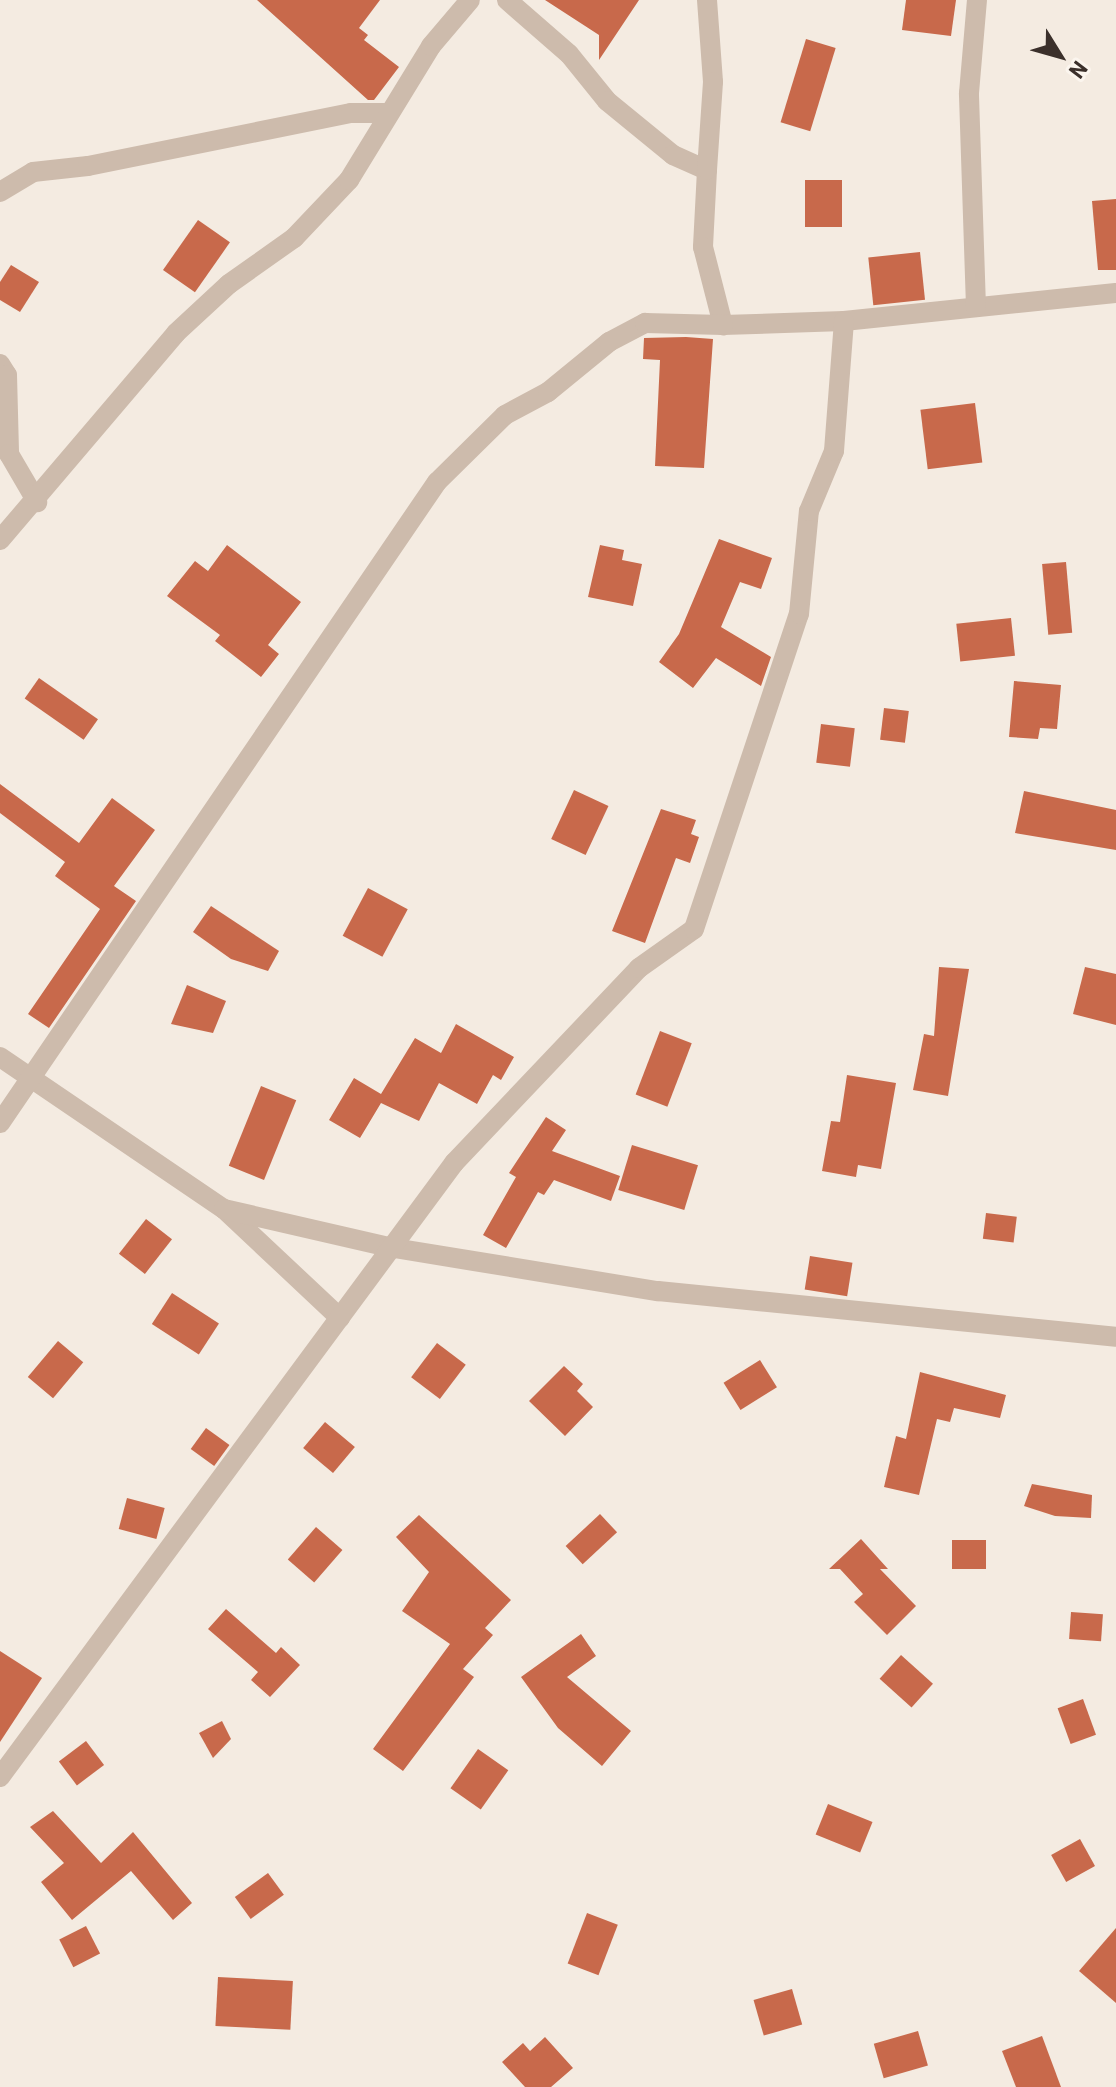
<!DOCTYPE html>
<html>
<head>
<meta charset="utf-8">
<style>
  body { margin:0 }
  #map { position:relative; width:1116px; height:2087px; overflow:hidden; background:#f4ebe1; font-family:Barlow,sans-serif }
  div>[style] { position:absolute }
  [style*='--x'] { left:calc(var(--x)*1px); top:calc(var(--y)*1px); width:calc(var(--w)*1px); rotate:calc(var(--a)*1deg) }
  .building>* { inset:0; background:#c8694b; transform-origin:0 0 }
  .minor>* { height:20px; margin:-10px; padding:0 10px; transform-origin:10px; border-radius:10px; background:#cdbbac }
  span { translate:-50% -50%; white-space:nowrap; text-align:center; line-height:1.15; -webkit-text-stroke:6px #fbf5ee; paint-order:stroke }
  .north { position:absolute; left:1020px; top:16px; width:80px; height:80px; -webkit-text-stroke:6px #fbf5ee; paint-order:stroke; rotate:127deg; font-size:22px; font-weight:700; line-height:32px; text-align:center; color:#3b302b }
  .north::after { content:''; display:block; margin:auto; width:28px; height:36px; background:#3b302b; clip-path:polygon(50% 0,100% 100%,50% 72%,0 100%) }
</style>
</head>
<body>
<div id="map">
  <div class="building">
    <div style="clip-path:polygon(257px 0,380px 0,359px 28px,368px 35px,364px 40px,399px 67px,374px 100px,368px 100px)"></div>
    <div style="clip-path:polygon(545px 0,639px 0,599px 60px,599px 35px)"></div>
    <div style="clip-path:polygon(906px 0,956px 0,951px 36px,902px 30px)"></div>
    <div style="left:806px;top:39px;width:31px;height:87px;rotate:17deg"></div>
    <div style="left:805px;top:180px;width:37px;height:47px"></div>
    <div style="clip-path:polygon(1116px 199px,1116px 270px,1098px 270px,1092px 201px)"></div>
    <div style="left:198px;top:220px;width:39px;height:61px;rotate:35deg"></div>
    <div style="left:920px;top:252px;width:48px;height:52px;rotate:84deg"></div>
    <div style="clip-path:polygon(11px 265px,39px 282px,20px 312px,0 300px,0 282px)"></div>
    <div style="clip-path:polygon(686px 337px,713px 339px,704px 468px,655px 466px,660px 360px,643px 359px,644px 338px)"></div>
    <div style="left:975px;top:403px;width:60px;height:55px;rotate:83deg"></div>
    <div style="clip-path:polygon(719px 539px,772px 558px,761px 589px,740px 582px,721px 627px,771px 657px,761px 686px,716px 658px,693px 688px,659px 662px,679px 634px)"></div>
    <div style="clip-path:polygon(227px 545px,301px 602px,268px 645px,279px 654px,261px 677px,215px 641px,220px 635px,167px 596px,195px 561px,208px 571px)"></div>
    <div style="clip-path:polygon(600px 545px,624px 550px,622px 560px,642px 564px,633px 606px,588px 597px)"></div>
    <div style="left:1066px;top:562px;width:71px;height:24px;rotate:85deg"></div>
    <div style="left:1011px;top:618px;width:38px;height:55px;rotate:84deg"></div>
    <div style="left:39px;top:678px;width:72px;height:25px;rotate:35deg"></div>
    <div style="clip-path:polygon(1014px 681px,1061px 685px,1057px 729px,1040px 728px,1038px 739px,1009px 737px)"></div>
    <div style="left:884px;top:708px;width:25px;height:32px;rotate:7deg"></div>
    <div style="left:821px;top:724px;width:34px;height:39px;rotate:7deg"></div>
    <div style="clip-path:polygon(0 784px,79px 843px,112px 798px,155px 830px,114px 886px,136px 901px,49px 1028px,28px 1014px,100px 909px,55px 876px,65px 862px,0 813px)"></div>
    <div style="left:574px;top:790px;width:38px;height:54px;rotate:25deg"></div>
    <div style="clip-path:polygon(1024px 791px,1116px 810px,1116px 850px,1015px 833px)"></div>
    <div style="clip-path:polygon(661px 809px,696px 820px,691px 834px,699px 837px,690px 863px,676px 858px,645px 943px,612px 931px)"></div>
    <div style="left:368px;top:888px;width:45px;height:54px;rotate:28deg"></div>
    <div style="clip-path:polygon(211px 906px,279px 951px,268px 971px,231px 959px,193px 932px)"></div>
    <div style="clip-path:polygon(939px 967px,969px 969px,948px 1096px,913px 1090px,924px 1034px,934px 1036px)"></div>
    <div style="clip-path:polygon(1085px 967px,1116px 974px,1116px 1025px,1073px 1014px)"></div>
    <div style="clip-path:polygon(187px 985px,226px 1001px,213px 1033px,171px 1024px)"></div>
    <div style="clip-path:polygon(456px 1024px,514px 1057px,501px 1080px,493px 1075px,477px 1104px,439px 1083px,419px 1121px,381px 1103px,360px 1138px,329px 1120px,354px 1078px,381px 1094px,415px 1038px,441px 1053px)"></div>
    <div style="left:660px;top:1031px;width:34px;height:68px;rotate:21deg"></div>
    <div style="clip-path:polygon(847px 1075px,896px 1083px,881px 1169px,858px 1165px,856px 1177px,822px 1171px,831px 1121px,840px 1122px)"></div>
    <div style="left:261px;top:1086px;width:38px;height:86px;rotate:22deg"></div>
    <div style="clip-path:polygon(546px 1117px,566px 1130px,552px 1151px,620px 1176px,611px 1201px,554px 1180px,544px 1195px,538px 1192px,506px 1248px,483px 1235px,516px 1177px,509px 1173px)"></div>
    <div style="left:632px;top:1145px;width:69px;height:47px;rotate:17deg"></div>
    <div style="left:986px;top:1213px;width:31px;height:26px;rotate:7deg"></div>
    <div style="left:146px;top:1219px;width:33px;height:44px;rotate:38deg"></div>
    <div style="left:810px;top:1256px;width:43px;height:34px;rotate:9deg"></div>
    <div style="left:172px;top:1293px;width:56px;height:37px;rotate:33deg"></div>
    <div style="left:58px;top:1341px;width:33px;height:47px;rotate:40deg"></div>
    <div style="left:437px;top:1343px;width:36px;height:43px;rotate:37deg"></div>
    <div style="left:760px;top:1360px;width:32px;height:43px;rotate:58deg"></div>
    <div style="clip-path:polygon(564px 1366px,583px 1384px,577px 1391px,593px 1407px,565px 1436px,529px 1401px)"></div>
    <div style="clip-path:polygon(920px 1372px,1006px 1395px,1000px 1418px,954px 1408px,950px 1422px,937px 1419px,919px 1495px,884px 1487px,896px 1436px,906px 1439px)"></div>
    <div style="left:325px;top:1422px;width:39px;height:34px;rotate:40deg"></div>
    <div style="left:206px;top:1428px;width:29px;height:26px;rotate:36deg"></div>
    <div style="clip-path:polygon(1032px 1484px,1092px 1495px,1091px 1518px,1055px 1516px,1024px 1506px)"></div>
    <div style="left:127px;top:1498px;width:39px;height:32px;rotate:15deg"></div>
    <div style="left:600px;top:1514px;width:25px;height:47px;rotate:47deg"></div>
    <div style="clip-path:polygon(419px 1515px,511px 1600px,485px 1628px,493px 1635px,463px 1669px,474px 1677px,403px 1771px,373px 1749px,450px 1644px,402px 1611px,429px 1572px,396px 1537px)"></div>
    <div style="left:316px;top:1527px;width:35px;height:43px;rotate:41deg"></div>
    <div style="clip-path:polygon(861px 1539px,888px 1569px,880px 1569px,916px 1606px,887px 1635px,854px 1602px,863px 1594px,840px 1569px,829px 1569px)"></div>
    <div style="left:952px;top:1540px;width:34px;height:29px"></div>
    <div style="clip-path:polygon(226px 1609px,276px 1653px,281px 1647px,300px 1665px,270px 1697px,251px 1680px,258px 1672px,208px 1629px)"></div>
    <div style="left:1071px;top:1612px;width:32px;height:27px;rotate:4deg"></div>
    <div style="clip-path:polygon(581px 1634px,596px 1656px,567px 1677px,631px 1731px,602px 1766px,558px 1728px,521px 1677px)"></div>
    <div style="clip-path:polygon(0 1651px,42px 1678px,0 1742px)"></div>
    <div style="left:901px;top:1655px;width:43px;height:32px;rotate:42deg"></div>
    <div style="left:1083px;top:1699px;width:38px;height:27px;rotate:70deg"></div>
    <div style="clip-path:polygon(222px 1721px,231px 1739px,213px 1758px,199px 1733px)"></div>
    <div style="left:86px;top:1741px;width:30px;height:34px;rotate:53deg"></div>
    <div style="left:478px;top:1749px;width:37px;height:48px;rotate:35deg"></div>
    <div style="left:828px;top:1804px;width:48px;height:33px;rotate:22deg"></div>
    <div style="clip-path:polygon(53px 1811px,101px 1863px,133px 1832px,192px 1903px,173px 1920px,131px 1871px,72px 1920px,41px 1882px,64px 1863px,30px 1827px)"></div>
    <div style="left:1080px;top:1839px;width:31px;height:33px;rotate:61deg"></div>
    <div style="left:268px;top:1873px;width:27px;height:41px;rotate:54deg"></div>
    <div style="left:587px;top:1913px;width:33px;height:54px;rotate:21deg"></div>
    <div style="left:86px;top:1926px;width:31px;height:30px;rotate:63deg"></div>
    <div style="clip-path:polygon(1116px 1928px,1116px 2003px,1079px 1971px)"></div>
    <div style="left:218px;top:1977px;width:75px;height:49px;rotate:3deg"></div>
    <div style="left:792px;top:1989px;width:37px;height:40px;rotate:74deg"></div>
    <div style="left:918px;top:2031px;width:36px;height:46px;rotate:74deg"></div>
    <div style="clip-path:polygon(1042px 2036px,1061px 2087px,1016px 2087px,1002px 2051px)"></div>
    <div style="clip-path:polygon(545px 2037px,573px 2068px,551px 2087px,525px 2087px,502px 2062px,523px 2043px,530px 2051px)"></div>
  </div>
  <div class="minor">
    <div style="--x:507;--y:0;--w:82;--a:41.1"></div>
    <div style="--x:569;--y:54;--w:60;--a:51"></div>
    <div style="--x:607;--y:101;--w:85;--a:39.3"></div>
    <div style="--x:673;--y:155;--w:37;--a:24"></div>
    <div style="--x:707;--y:170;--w:77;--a:93"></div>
    <div style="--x:703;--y:247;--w:81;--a:75.6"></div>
    <div style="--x:723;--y:325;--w:121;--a:-1.9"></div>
    <div style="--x:844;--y:321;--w:273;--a:-5.9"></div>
    <div style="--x:707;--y:0;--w:82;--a:85.8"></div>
    <div style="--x:713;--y:82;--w:88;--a:93.9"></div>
    <div style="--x:0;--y:192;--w:39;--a:-31"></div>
    <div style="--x:33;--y:172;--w:55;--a:-6.2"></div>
    <div style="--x:88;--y:166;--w:268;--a:-11.4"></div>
    <div style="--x:351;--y:113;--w:37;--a:0"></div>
    <div style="--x:976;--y:307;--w:214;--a:-91.9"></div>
    <div style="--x:969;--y:93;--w:93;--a:-85.1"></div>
    <div style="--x:0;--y:364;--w:13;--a:58"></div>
    <div style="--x:7;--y:375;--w:79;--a:88.5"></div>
    <div style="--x:9;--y:454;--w:56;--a:59.7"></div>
    <div style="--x:0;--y:540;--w:272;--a:-49.6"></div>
    <div style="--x:176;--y:333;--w:72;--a:-42.8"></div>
    <div style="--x:229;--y:284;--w:80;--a:-35.3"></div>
    <div style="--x:294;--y:238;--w:80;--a:-46.5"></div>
    <div style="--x:349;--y:180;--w:157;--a:-58.5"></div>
    <div style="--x:431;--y:46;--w:60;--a:-49.7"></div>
    <div style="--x:0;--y:1057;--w:271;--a:34.2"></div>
    <div style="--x:224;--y:1209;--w:159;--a:43.2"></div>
    <div style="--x:0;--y:1123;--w:776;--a:-55.72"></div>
    <div style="--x:437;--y:482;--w:95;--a:-44.6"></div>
    <div style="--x:505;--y:415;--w:49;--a:-28.1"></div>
    <div style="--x:548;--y:392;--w:79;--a:-39.3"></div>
    <div style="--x:609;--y:342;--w:41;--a:-27.8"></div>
    <div style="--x:645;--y:323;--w:78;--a:1.5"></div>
    <div style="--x:224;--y:1209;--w:168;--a:13"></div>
    <div style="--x:388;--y:1247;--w:274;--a:9.3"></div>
    <div style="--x:658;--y:1291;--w:460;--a:5.7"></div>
    <div style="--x:0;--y:1777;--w:764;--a:-53.52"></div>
    <div style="--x:454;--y:1163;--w:269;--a:-46.5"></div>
    <div style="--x:639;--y:968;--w:67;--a:-35.3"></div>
    <div style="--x:694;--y:929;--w:332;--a:-71.6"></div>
    <div style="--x:799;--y:614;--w:103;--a:-84.5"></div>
    <div style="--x:809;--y:511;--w:65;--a:-67.4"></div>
    <div style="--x:834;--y:451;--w:130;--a:-85.6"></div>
  </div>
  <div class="north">N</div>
</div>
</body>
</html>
